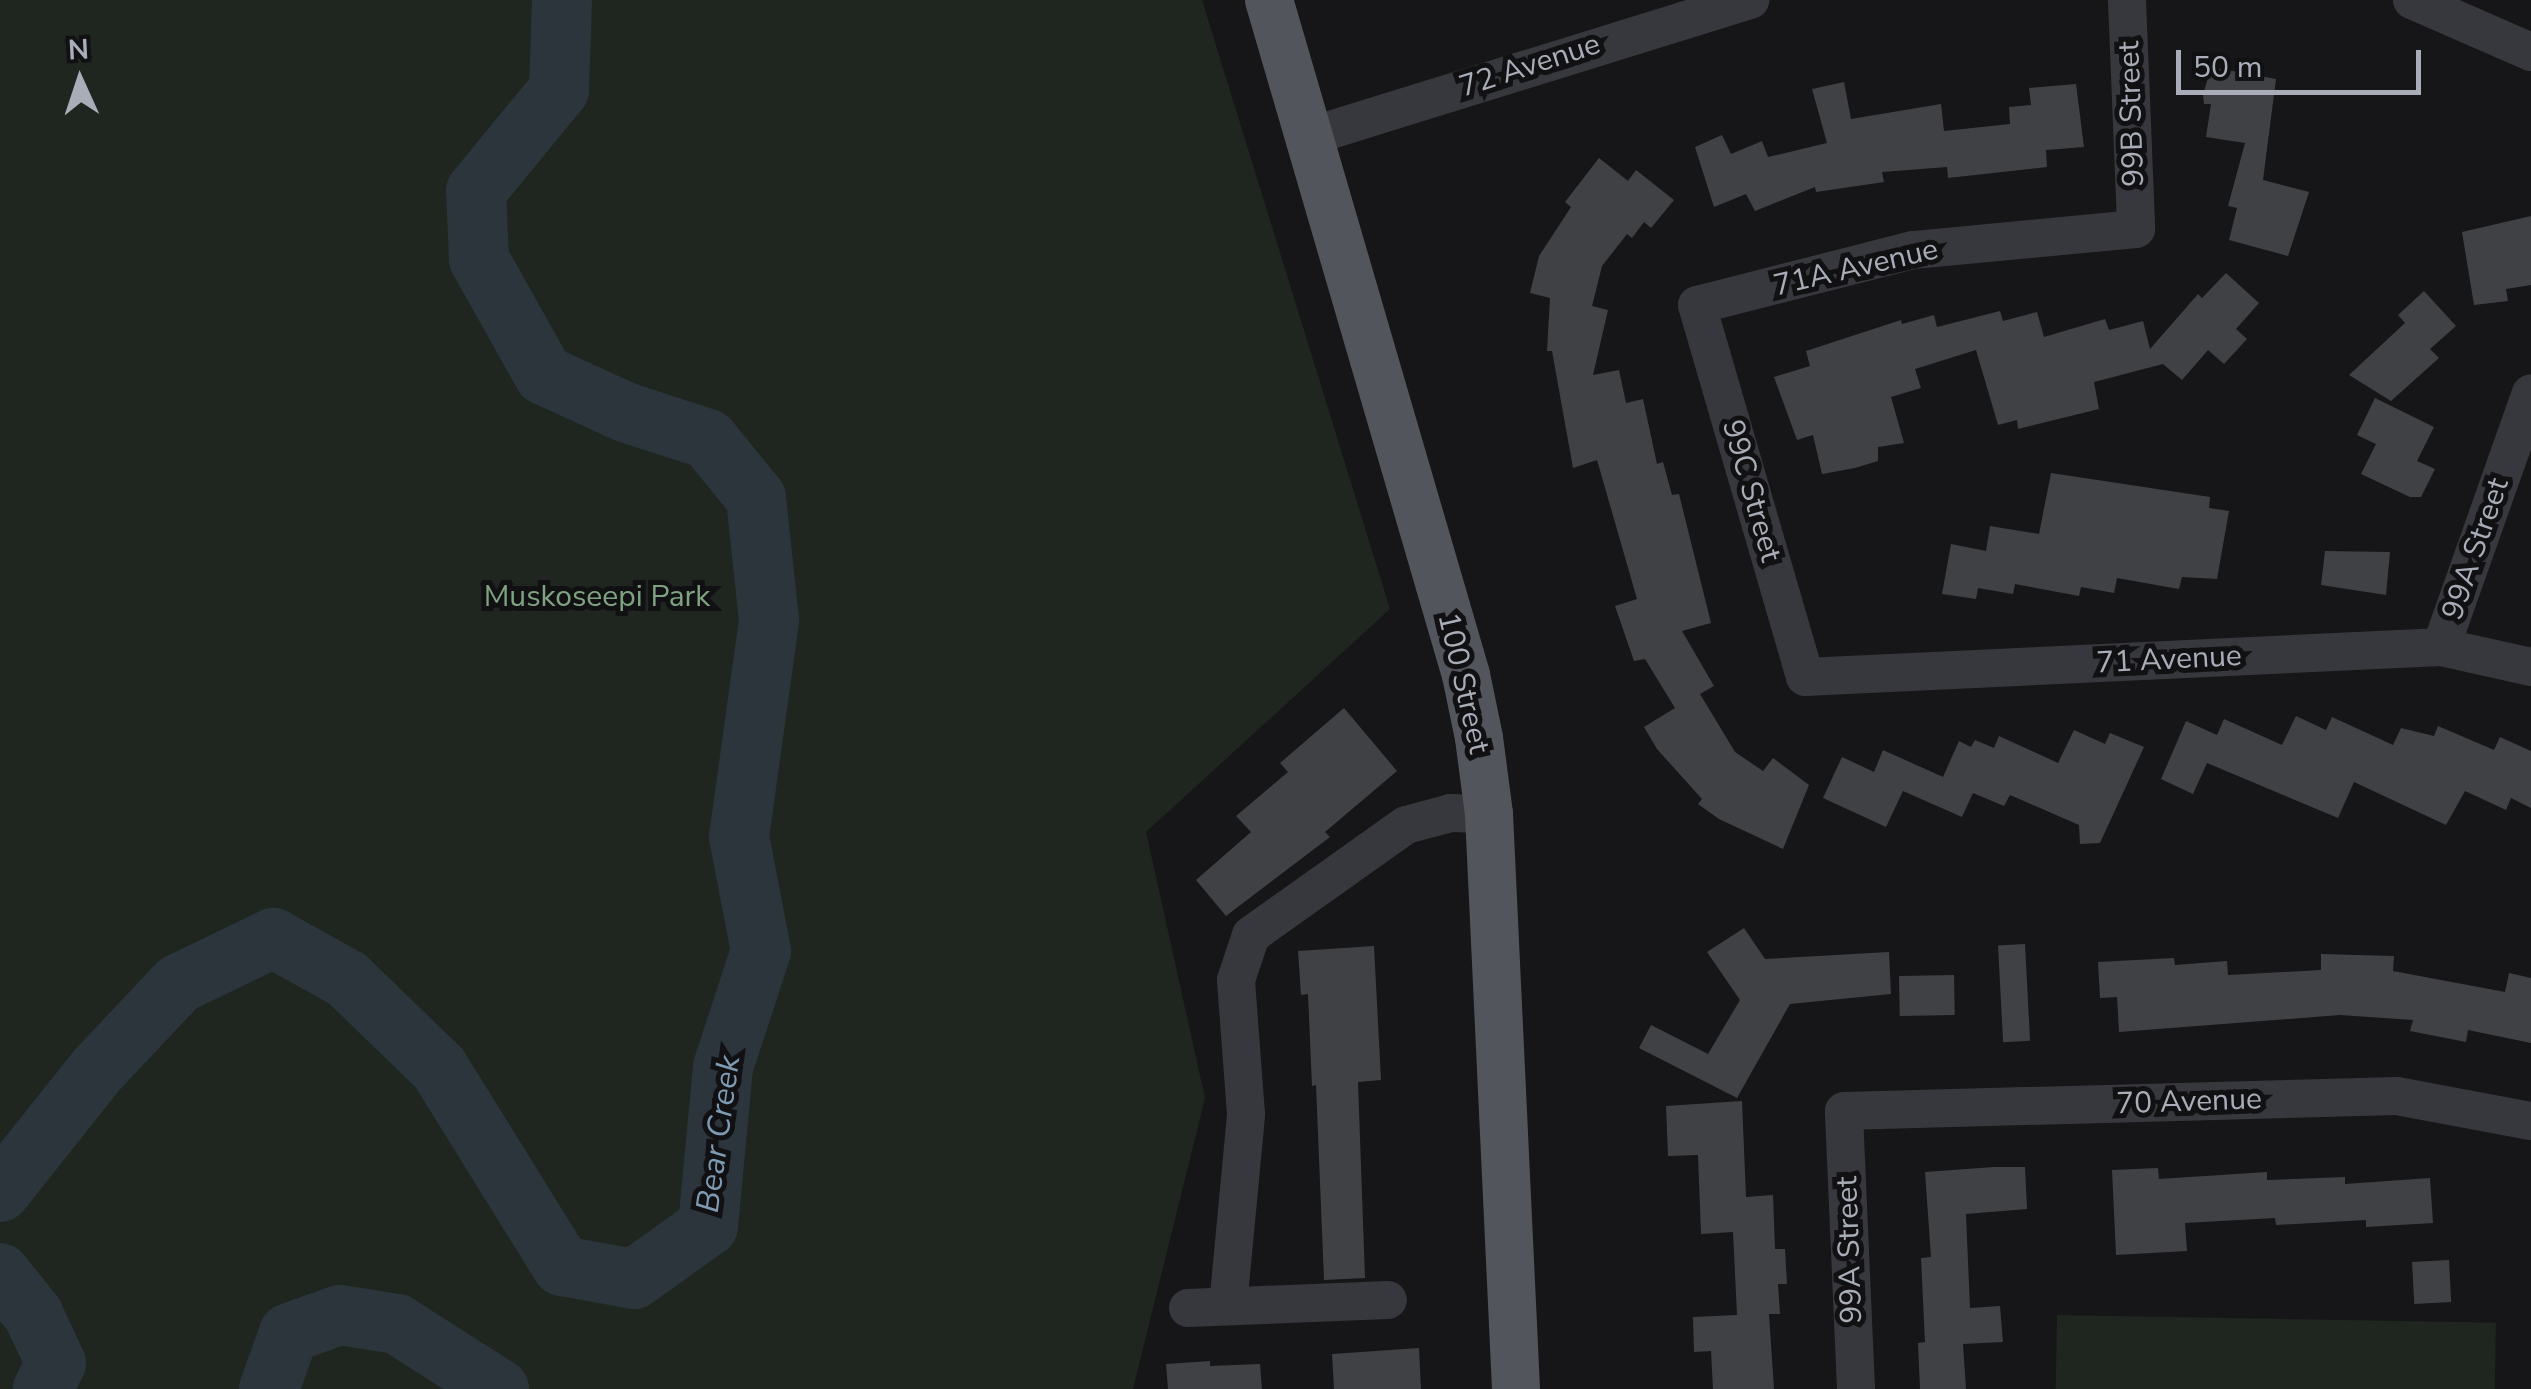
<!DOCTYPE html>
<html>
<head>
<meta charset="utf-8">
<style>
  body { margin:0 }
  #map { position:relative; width:2531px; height:1389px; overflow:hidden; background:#161618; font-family:"Nunito Sans",sans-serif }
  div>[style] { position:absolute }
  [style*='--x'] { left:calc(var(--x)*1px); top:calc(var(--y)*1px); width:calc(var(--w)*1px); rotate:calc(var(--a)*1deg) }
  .green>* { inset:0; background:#1e261f; transform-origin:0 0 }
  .river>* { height:60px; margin:-30px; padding:0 30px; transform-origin:30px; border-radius:30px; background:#2c353c }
  .building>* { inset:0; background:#404145; transform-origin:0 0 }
  .minor>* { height:38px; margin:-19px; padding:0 19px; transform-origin:19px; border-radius:19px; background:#37383d }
  .major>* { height:48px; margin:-24px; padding:0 24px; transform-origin:24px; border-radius:24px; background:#53555c }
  span { translate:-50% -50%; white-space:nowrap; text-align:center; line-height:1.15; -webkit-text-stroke:10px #111113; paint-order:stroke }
  .street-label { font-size:30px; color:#a8adb8 }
  .park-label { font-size:30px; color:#7fa381 }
  .water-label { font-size:32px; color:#7f9bb3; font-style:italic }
  .north { position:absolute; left:30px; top:30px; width:100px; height:100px; -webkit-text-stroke:8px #111113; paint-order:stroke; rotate:357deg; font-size:28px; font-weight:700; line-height:40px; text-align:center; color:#a8adb8 }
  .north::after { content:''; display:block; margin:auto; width:35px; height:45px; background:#a8adb8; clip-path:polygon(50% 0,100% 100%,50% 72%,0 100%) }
  .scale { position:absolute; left:2176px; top:50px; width:245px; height:45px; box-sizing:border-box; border:5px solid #a8adb8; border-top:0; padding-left:12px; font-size:30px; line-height:35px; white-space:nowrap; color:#a8adb8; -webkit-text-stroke:8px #111113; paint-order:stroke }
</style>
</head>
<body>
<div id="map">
  <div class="green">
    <div style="clip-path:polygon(0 0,1202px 0,1390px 609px,1146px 832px,1205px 1098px,1133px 1389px,0 1389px)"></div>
    <div style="left:2057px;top:1315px;width:439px;height:74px;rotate:1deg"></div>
  </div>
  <div class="river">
    <div style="--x:0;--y:1192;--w:157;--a:-51.5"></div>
    <div style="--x:98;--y:1069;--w:117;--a:-46.7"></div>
    <div style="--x:178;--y:984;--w:106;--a:-25.8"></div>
    <div style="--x:273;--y:938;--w:85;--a:29"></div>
    <div style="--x:347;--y:979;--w:128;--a:44.1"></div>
    <div style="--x:439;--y:1068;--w:233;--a:58.2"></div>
    <div style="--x:562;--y:1266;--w:73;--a:10.2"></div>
    <div style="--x:634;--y:1279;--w:91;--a:-35.6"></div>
    <div style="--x:708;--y:1226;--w:160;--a:-84.6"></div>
    <div style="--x:723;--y:1067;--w:122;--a:-71.9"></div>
    <div style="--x:761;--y:951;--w:116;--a:-100.9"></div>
    <div style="--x:739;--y:837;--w:219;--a:-82.1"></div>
    <div style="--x:769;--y:620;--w:123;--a:-96.1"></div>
    <div style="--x:756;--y:498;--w:76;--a:-129.1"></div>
    <div style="--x:708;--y:439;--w:87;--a:-162"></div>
    <div style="--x:625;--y:412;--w:89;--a:-155.4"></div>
    <div style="--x:544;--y:375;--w:133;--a:-119.3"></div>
    <div style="--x:479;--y:259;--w:68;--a:-92.5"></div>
    <div style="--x:476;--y:191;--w:131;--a:-50.6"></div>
    <div style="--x:559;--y:90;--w:90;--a:-88.1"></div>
    <div style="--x:0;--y:1273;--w:53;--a:51.2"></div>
    <div style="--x:33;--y:1314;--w:54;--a:64.9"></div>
    <div style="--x:56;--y:1363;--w:29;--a:117"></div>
    <div style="--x:269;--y:1389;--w:59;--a:-70.3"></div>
    <div style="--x:289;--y:1333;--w:54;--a:-19.4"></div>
    <div style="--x:340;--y:1315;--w:58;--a:9"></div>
    <div style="--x:397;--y:1324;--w:121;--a:32.5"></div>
  </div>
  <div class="building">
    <div style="clip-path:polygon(2211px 67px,2276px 79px,2263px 180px,2309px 192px,2288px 256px,2229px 240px,2237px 208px,2228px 206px,2245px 143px,2206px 137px,2211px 104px,2204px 104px,2203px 95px)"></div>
    <div style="clip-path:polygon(1844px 82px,1851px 119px,1941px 104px,1944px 131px,2010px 124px,2009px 107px,2031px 105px,2029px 88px,2076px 84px,2084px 147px,2046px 150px,2047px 167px,1948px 178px,1947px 167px,1882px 172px,1884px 182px,1816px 192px,1815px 187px,1755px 211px,1746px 194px,1714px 207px,1695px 147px,1722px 135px,1731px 154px,1762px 141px,1768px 157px,1827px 143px,1812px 89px)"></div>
    <div style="clip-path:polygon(1599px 158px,1628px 181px,1636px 170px,1674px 200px,1651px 228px,1644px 222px,1632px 238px,1627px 234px,1602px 266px,1592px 306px,1608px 310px,1593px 375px,1619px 370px,1626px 403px,1643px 399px,1657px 464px,1663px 462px,1672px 495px,1679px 494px,1711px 623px,1682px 631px,1714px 686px,1700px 694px,1735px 752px,1763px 771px,1773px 758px,1809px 785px,1783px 849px,1719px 819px,1698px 804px,1702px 799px,1657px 749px,1644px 727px,1675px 708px,1645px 659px,1634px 661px,1615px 606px,1637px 599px,1597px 460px,1573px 468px,1552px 351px,1547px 351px,1550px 298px,1530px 293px,1539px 256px,1571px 207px,1565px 202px)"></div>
    <div style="clip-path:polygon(2531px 216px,2531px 285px,2506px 289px,2508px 301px,2474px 305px,2462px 232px)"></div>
    <div style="clip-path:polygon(2226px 273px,2259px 303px,2236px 329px,2247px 339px,2224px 364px,2208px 350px,2182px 380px,2163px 364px,2094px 382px,2099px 409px,2018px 429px,2017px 420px,1998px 425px,1976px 350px,1915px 369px,1921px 388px,1891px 397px,1904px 443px,1878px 447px,1878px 461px,1855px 468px,1822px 474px,1813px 435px,1797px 440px,1774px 377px,1810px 366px,1806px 351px,1901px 320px,1902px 324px,1934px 315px,1937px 327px,2000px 311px,2003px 321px,2037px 312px,2044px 337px,2105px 319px,2109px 330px,2143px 321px,2150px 349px,2198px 294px,2202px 298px)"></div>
    <div style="clip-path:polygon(2424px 291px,2456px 326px,2430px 349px,2439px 358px,2391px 401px,2349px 375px,2405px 323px,2398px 315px)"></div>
    <div style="clip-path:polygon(2375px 398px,2434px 427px,2417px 461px,2435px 469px,2421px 497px,2410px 497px,2361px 474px,2376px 444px,2357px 435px)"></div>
    <div style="clip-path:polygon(2051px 473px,2210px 497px,2209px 508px,2229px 511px,2217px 579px,2182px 577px,2179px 589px,2117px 578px,2114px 593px,2081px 587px,2079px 596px,2015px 584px,2013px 594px,1978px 588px,1976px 599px,1942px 594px,1951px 544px,1986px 551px,1990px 526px,2039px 534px)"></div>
    <div style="clip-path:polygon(2325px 551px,2390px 552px,2386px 595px,2321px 585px)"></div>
    <div style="clip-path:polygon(1344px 708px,1397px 771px,1325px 832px,1330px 837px,1226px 916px,1196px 880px,1251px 832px,1236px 816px,1288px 772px,1280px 763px)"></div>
    <div style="clip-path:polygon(2296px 716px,2326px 730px,2332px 717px,2393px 745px,2401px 728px,2434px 736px,2438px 726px,2494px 750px,2500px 737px,2531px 751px,2531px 808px,2511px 798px,2506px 810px,2465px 791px,2446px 825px,2354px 782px,2338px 818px,2207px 763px,2193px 794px,2161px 779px,2186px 721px,2217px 735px,2224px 719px,2282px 745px)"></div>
    <div style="clip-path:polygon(2074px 730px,2105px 744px,2110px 733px,2144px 747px,2100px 843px,2080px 844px,2079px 825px,2010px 795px,2004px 806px,1973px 793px,1962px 817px,1903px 791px,1886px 827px,1823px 798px,1842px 757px,1874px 772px,1883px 750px,1943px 777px,1959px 741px,1971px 747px,1975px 740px,1994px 748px,1999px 736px,2058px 763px)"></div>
    <div style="clip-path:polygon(1744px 928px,1765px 959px,1889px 952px,1891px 994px,1790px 1004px,1737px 1098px,1639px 1048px,1651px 1025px,1708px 1054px,1740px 1000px,1707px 952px)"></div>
    <div style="left:2025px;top:944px;width:97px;height:27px;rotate:87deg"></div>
    <div style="clip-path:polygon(1374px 946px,1381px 1080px,1358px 1082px,1365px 1278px,1324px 1280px,1316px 1085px,1312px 1086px,1308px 994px,1301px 995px,1298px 951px)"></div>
    <div style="clip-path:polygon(2321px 954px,2394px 956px,2393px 971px,2505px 992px,2509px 973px,2531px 978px,2531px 1043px,2468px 1030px,2466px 1042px,2410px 1031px,2413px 1020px,2340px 1015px,2119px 1032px,2117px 997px,2100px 998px,2098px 962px,2174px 958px,2175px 965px,2227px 961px,2228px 975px,2321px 970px)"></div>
    <div style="left:1954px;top:975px;width:40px;height:55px;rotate:89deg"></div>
    <div style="clip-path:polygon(1742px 1101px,1746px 1197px,1773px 1195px,1775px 1249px,1785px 1249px,1787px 1284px,1778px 1284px,1780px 1314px,1769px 1314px,1774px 1389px,1713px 1389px,1711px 1351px,1694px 1352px,1693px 1317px,1737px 1315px,1733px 1232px,1701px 1234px,1698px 1155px,1668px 1156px,1666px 1106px)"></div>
    <div style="clip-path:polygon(1994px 1167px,2025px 1167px,2027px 1209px,1966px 1214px,1970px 1308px,2000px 1306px,2003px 1342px,1963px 1344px,1966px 1389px,1920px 1389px,1918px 1343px,1925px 1342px,1921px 1258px,1931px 1257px,1925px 1172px)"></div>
    <div style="clip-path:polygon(2158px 1168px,2159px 1179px,2267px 1172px,2267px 1180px,2345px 1177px,2345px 1184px,2430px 1178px,2433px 1223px,2366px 1227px,2366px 1220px,2276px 1225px,2275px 1218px,2185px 1223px,2187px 1251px,2116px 1255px,2112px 1170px)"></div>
    <div style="left:2449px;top:1260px;width:42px;height:37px;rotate:87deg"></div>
    <div style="clip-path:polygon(1419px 1348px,1421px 1389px,1334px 1389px,1332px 1354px)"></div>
    <div style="clip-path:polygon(1210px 1361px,1210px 1366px,1260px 1364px,1262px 1389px,1168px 1389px,1166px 1364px)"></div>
  </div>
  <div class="minor">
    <div style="--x:2127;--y:0;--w:229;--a:87.7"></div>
    <div style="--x:2136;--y:229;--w:224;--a:174.6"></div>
    <div style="--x:1913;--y:250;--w:223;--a:165.7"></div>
    <div style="--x:1697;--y:305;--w:387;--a:73.8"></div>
    <div style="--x:1805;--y:677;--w:637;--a:-2.7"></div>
    <div style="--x:2441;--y:647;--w:92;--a:12.5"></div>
    <div style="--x:2412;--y:0;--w:130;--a:23.6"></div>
    <div style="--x:1311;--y:136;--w:460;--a:-17.2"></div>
    <div style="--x:2441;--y:647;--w:269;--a:-70.5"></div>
    <div style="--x:1228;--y:1306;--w:193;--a:-84.6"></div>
    <div style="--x:1246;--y:1114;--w:134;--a:-94.3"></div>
    <div style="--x:1236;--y:980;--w:47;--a:-71.6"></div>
    <div style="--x:1251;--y:935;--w:190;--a:-35.4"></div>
    <div style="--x:1406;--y:825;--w:47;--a:-14.9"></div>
    <div style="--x:1451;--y:813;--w:38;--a:2"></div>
    <div style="--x:1188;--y:1308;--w:200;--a:-2.3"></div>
    <div style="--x:1856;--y:1389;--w:278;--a:-92.5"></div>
    <div style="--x:1844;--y:1111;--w:553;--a:-1.55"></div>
    <div style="--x:2397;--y:1096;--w:136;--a:10.6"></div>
  </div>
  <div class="major">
    <div style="--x:1269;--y:0;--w:703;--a:73.73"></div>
    <div style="--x:1466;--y:675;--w:64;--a:78.3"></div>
    <div style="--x:1479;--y:738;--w:77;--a:82.5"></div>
    <div style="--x:1489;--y:814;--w:576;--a:87.31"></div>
  </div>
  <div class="street-label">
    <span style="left:1530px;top:66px;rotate:-18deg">72 Avenue</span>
    <span style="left:2132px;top:114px;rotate:-92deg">99B Street</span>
    <span style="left:1856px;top:268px;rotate:-13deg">71A Avenue</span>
    <span style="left:1751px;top:491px;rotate:74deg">99C Street</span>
    <span style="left:2476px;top:549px;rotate:-71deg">99A Street</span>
    <span style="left:2169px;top:660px;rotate:-3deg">71 Avenue</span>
    <span style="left:1463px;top:683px;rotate:77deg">100 Street</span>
    <span style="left:2189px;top:1102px;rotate:-2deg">70 Avenue</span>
    <span style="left:1850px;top:1250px;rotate:-92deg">99A Street</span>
  </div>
  <div class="park-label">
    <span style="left:597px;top:597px">Muskoseepi Park</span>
  </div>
  <div class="water-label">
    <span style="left:719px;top:1134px;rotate:-82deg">Bear Creek</span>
  </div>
  <div class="north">N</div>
  <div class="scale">50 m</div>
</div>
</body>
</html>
